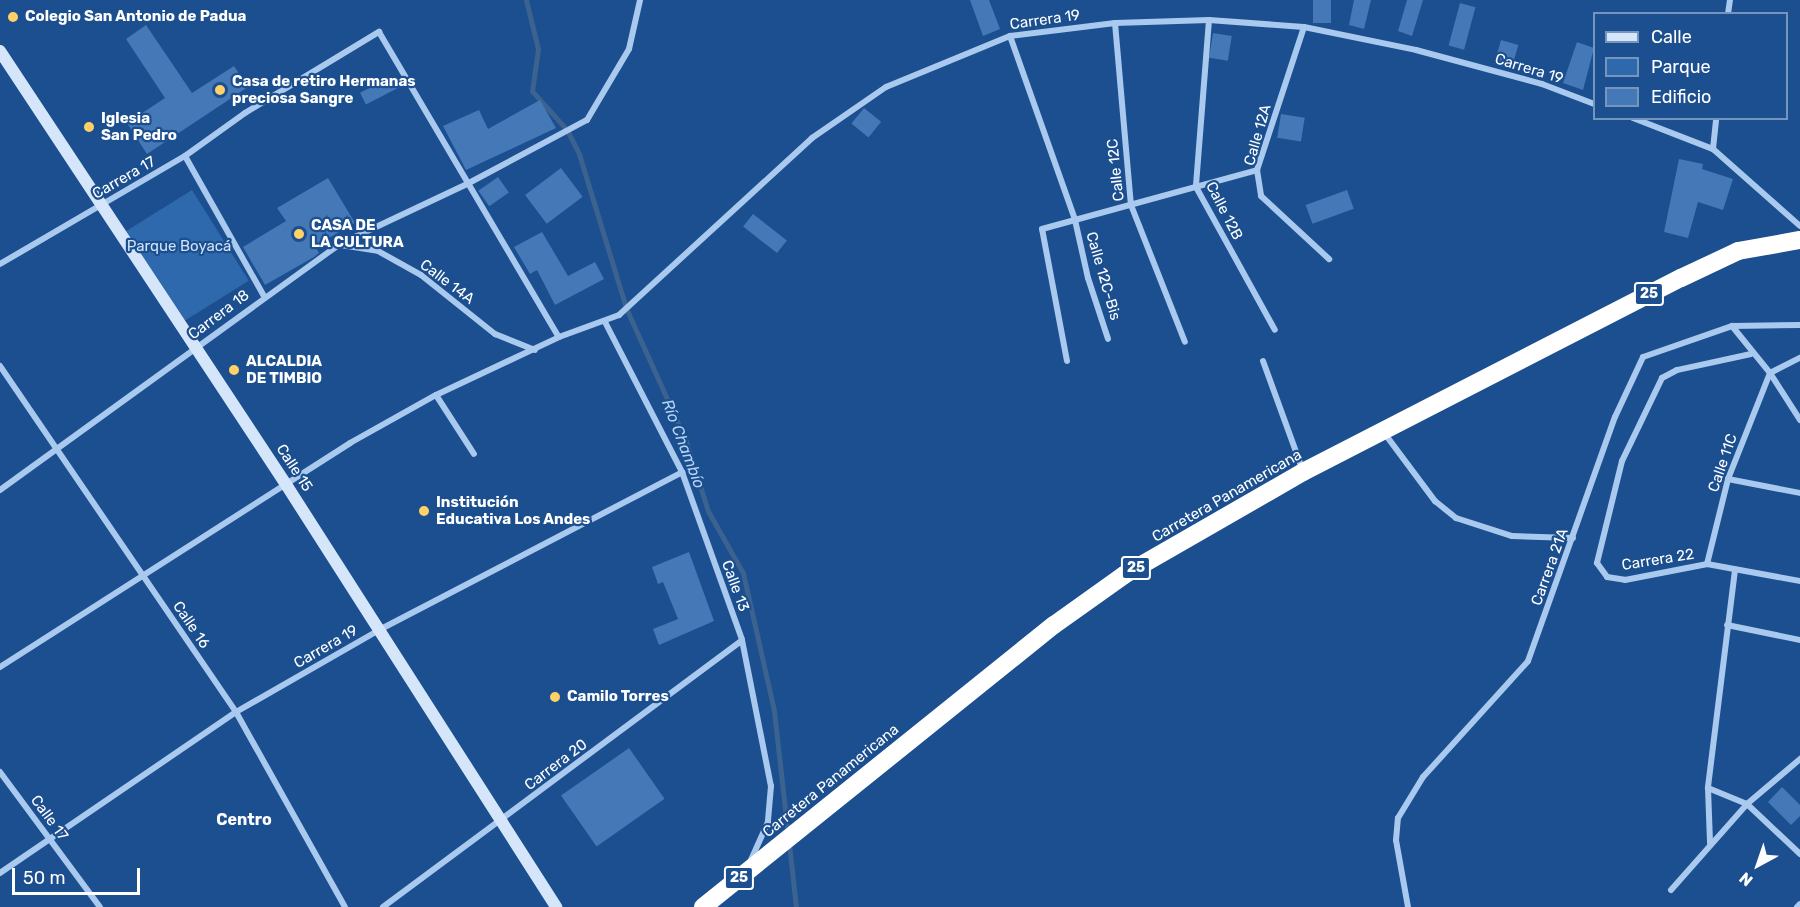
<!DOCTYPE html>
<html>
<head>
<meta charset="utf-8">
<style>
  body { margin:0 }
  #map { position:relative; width:1800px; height:907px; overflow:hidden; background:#1b4f8f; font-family:Rubik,sans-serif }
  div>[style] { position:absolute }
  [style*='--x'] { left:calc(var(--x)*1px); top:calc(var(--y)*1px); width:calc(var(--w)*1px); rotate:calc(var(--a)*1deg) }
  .green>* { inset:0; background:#2e69ad; transform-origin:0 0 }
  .stream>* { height:5px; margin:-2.5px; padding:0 2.5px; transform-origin:2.5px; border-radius:2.5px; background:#3c6290 }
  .building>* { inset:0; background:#4478b7; transform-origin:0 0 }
  .street>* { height:6px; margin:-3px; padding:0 3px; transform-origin:3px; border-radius:3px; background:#a9c9ee }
  .secondary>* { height:12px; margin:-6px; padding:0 6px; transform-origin:6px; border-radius:6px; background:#d6e6fa }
  .highway>* { height:18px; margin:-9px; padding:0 9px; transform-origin:9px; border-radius:9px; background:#fff }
  .dots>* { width:16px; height:16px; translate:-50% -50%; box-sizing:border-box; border:3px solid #1b4f8f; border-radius:50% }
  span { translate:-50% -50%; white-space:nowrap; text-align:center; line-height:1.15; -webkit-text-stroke:4.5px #1b4f8f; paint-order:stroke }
  .shield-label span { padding:2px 4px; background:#1b4f8f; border:2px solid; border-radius:4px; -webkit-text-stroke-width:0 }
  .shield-label { font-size:14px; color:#fff; font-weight:700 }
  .poi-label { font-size:15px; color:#fff; font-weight:700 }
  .left { translate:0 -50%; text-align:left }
  .street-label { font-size:15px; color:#fff }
  .park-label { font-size:15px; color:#cfe3fa }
  .water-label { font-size:16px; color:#b5d3f5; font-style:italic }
  .neighbourhood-label { font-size:16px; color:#fff; font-weight:700 }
  .legend { position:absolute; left:1593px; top:12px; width:195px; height:108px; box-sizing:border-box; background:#1b4f8f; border:2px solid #7695bc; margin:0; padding:8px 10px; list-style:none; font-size:18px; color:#fff }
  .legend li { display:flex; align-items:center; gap:12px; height:30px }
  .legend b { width:30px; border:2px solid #7695bc }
  .north { position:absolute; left:1728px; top:835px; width:60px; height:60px; -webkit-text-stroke:4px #1b4f8f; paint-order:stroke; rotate:220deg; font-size:16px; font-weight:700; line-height:24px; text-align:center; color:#fff }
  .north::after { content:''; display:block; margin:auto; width:21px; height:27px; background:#fff; clip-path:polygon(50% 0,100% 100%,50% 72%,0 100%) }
  .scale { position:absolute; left:12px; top:868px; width:128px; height:27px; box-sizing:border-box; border:3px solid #fff; border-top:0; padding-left:8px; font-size:18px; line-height:21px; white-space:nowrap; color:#fff; -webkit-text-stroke:4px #1b4f8f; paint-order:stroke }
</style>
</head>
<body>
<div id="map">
  <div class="green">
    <div style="left:192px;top:190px;width:107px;height:85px;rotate:58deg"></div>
  </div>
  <div class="stream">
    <div style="--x:526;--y:0;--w:50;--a:76.2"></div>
    <div style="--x:538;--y:49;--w:42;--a:98.1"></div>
    <div style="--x:532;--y:91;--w:52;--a:48.1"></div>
    <div style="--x:567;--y:130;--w:27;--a:63"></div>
    <div style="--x:579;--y:154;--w:161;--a:73"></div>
    <div style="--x:626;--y:308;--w:146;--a:65.7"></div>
    <div style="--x:686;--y:441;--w:73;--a:72.6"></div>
    <div style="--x:708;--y:511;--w:71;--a:60.6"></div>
    <div style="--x:743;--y:573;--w:141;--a:77.3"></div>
    <div style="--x:774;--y:711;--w:125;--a:83.6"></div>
    <div style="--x:789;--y:844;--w:63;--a:83.7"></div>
  </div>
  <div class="building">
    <div style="clip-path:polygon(970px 0,989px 0,1000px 29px,983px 36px)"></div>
    <div style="left:1313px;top:0;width:18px;height:23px"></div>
    <div style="clip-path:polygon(1354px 0,1371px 0,1364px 29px,1349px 25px)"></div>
    <div style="clip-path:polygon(1407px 0,1423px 0,1412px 36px,1398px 31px)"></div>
    <div style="left:1460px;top:3px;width:16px;height:44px;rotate:15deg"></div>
    <div style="clip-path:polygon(146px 25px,192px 93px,234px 66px,248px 87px,147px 154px,127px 123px,165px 98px,126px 39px)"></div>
    <div style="left:1213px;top:33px;width:19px;height:25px;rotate:9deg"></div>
    <div style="left:1501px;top:40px;width:18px;height:25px;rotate:16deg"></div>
    <div style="clip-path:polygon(1577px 42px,1594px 48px,1583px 90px,1563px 83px)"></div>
    <div style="left:393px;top:76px;width:13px;height:37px;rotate:63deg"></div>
    <div style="clip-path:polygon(540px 100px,556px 128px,466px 170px,443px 126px,479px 110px,488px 129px)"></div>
    <div style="left:864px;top:108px;width:22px;height:20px;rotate:39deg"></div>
    <div style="left:1281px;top:114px;width:24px;height:24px;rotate:9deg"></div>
    <div style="clip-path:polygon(1679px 159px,1703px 164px,1702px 169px,1733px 179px,1723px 210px,1698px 202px,1688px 238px,1664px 232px)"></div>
    <div style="left:561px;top:168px;width:36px;height:45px;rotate:53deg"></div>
    <div style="left:498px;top:177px;width:19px;height:24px;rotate:55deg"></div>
    <div style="clip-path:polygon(328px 178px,355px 223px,315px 246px,319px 253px,314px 257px,265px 285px,243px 247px,286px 221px,277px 208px)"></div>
    <div style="left:1347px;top:190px;width:20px;height:44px;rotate:70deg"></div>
    <div style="left:753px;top:214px;width:43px;height:16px;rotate:38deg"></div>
    <div style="clip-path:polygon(542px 232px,568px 276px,595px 262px,604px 279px,555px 305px,537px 270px,530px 274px,514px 247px)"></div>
    <div style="clip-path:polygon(689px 552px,714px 621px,659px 645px,653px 629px,678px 619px,663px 582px,658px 584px,652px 567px)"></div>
    <div style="left:629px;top:748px;width:62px;height:83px;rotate:55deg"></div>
    <div style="clip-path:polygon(1782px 787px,1800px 805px,1800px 816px,1791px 825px,1768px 802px)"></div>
  </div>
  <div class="street">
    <div style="--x:1728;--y:14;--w:14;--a:-82"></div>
    <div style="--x:1209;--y:20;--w:168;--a:94.5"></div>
    <div style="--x:1196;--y:187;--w:163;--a:61.1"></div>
    <div style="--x:1115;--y:23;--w:183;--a:85"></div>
    <div style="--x:1131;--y:205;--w:147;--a:68.5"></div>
    <div style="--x:1304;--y:27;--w:151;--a:108.2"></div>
    <div style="--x:1257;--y:170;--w:26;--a:81"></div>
    <div style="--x:1261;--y:196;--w:93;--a:42.8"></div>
    <div style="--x:1010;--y:36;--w:195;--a:70.5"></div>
    <div style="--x:1075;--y:220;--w:59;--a:77.4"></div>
    <div style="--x:1088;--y:278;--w:64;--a:71.8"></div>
    <div style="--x:1633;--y:118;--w:86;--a:21.2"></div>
    <div style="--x:1713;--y:149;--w:116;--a:41.5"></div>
    <div style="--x:1713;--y:149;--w:31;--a:-84"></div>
    <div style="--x:185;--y:156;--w:161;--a:60.6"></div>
    <div style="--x:341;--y:245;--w:37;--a:9"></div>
    <div style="--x:378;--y:251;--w:49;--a:29.2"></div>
    <div style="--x:421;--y:275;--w:95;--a:38.6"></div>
    <div style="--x:495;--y:334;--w:43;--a:21.8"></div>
    <div style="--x:0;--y:264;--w:214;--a:-30.3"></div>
    <div style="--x:185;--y:156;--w:74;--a:-35.6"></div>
    <div style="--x:245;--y:113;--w:157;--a:-31.2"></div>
    <div style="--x:379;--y:32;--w:354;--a:59.5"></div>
    <div style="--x:605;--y:322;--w:169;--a:62.8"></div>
    <div style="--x:682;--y:472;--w:178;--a:70.3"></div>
    <div style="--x:742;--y:640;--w:149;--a:78.8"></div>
    <div style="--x:771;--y:786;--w:36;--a:95"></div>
    <div style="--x:768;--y:822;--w:44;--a:114.2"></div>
    <div style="--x:1732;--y:326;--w:60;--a:51"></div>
    <div style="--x:1770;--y:373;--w:56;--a:57.4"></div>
    <div style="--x:1751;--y:354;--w:76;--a:167.8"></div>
    <div style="--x:1677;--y:370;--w:17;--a:152"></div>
    <div style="--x:1662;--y:378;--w:92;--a:115.7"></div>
    <div style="--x:1622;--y:461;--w:105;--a:103.8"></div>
    <div style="--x:1597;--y:563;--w:17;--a:54"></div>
    <div style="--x:1607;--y:577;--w:18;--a:9"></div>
    <div style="--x:1625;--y:580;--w:84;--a:-11"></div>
    <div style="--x:1707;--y:564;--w:95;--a:10.4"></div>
    <div style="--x:1067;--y:361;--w:134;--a:-100.7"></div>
    <div style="--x:1042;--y:229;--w:223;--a:-15.3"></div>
    <div style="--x:1263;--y:361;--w:117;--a:70"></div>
    <div style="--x:0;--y:366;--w:419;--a:55.7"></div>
    <div style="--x:236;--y:712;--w:223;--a:60.8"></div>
    <div style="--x:1770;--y:373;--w:34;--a:-27"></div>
    <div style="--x:436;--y:395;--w:70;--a:57.2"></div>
    <div style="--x:1385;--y:434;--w:84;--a:53.3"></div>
    <div style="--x:1435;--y:501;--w:27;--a:39"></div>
    <div style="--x:1456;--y:518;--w:59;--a:17.8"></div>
    <div style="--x:1512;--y:536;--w:61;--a:1.9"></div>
    <div style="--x:1728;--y:479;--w:73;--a:11"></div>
    <div style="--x:0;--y:490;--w:420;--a:-35.9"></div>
    <div style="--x:340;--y:244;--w:140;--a:-25.3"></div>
    <div style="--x:467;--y:184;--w:136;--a:-28.1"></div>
    <div style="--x:587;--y:120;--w:82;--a:-59.4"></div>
    <div style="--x:629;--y:49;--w:50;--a:-77.3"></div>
    <div style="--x:1707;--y:564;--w:88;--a:-76.1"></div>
    <div style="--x:1728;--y:479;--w:114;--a:-68.4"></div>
    <div style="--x:1735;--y:570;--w:220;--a:97.1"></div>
    <div style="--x:1708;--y:788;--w:42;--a:22.3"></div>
    <div style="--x:1747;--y:804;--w:70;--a:-40.3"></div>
    <div style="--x:1727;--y:625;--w:75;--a:11.6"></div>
    <div style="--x:0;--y:667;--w:416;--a:-32.6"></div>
    <div style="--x:350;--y:443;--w:98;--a:-29.2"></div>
    <div style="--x:436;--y:395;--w:136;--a:-25.2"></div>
    <div style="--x:559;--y:337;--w:64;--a:-20.1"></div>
    <div style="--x:619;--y:315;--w:262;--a:-42.5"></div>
    <div style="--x:812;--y:138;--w:90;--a:-34.6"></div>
    <div style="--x:886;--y:87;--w:134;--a:-22.4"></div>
    <div style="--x:1010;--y:36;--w:106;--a:-7.1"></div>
    <div style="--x:1115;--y:23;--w:94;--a:-1.8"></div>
    <div style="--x:1209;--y:20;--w:95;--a:4.2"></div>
    <div style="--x:1304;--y:27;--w:114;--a:11.6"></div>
    <div style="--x:1416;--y:50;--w:131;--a:15.1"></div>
    <div style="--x:1542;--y:84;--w:56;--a:21"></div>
    <div style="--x:0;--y:772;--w:168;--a:53.5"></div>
    <div style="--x:1708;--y:788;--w:55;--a:87.9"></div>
    <div style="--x:0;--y:873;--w:286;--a:-34.3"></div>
    <div style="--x:236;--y:712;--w:165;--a:-29.8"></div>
    <div style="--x:379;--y:630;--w:342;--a:-27.5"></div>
    <div style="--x:1671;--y:890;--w:115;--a:-48.5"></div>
    <div style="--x:1747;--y:804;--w:73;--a:43.3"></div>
    <div style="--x:383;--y:907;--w:447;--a:-36.6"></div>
    <div style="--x:1408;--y:907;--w:68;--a:-100.2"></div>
    <div style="--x:1396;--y:840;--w:22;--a:-85"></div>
    <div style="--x:1398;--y:818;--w:48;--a:-58.6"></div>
    <div style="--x:1423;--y:777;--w:156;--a:-47.8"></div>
    <div style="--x:1528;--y:661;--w:259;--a:-70.4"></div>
    <div style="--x:1615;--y:417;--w:66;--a:-65"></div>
    <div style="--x:1643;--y:357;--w:94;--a:-19.2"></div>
    <div style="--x:1732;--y:326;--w:68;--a:-0.8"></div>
    <div style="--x:1797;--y:907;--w:4;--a:-45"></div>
  </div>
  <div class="secondary">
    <div style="--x:0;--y:51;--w:521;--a:56.58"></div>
    <div style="--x:287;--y:486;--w:500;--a:57.4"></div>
  </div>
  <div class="highway">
    <div style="--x:703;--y:907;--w:450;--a:-38.8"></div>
    <div style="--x:1054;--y:625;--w:86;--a:-35.5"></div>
    <div style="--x:1124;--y:575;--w:207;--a:-29.9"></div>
    <div style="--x:1303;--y:472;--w:425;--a:-27.2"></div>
    <div style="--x:1681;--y:278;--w:63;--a:-25.3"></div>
    <div style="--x:1738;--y:251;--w:63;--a:-10.1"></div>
  </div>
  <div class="dots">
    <div style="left:13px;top:17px;background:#ffd166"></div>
    <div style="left:220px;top:90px;background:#ffd166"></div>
    <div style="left:89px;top:127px;background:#ffd166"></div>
    <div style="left:299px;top:234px;background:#ffd166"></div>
    <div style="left:234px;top:370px;background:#ffd166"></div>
    <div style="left:424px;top:511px;background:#ffd166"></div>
    <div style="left:555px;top:697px;background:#ffd166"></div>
  </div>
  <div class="shield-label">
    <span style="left:1649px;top:294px">25</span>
    <span style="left:1136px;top:568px">25</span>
    <span style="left:739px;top:878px">25</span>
  </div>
  <div class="poi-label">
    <span class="left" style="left:25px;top:17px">Colegio San Antonio de Padua</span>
    <span class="left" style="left:232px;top:90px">Casa de retiro Hermanas<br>preciosa Sangre</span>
    <span class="left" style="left:101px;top:127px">Iglesia<br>San Pedro</span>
    <span class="left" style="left:311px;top:234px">CASA DE<br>LA CULTURA</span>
    <span class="left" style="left:246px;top:370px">ALCALDIA<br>DE TIMBIO</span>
    <span class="left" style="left:436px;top:511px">Institución<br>Educativa Los Andes</span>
    <span class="left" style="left:567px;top:697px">Camilo Torres</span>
  </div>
  <div class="street-label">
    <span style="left:1045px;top:20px;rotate:-8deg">Carrera 19</span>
    <span style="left:1529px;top:69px;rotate:17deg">Carrera 19</span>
    <span style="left:1258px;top:135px;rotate:-74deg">Calle 12A</span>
    <span style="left:1116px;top:170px;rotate:-96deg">Calle 12C</span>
    <span style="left:124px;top:178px;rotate:-30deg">Carrera 17</span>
    <span style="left:1224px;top:211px;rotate:63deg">Calle 12B</span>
    <span style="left:1103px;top:276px;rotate:74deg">Calle 12C-Bis</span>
    <span style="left:447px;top:282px;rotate:37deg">Calle 14A</span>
    <span style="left:219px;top:315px;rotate:-37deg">Carrera 18</span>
    <span style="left:1723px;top:463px;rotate:-71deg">Calle 11C</span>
    <span style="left:294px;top:468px;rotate:57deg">Calle 15</span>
    <span style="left:1227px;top:496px;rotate:-30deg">Carretera Panamericana</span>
    <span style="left:1658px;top:560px;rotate:-9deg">Carrera 22</span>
    <span style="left:1550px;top:567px;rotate:-70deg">Carrera 21A</span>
    <span style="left:735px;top:586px;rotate:70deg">Calle 13</span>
    <span style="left:191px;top:625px;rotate:56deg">Calle 16</span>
    <span style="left:326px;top:647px;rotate:-30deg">Carrera 19</span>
    <span style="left:556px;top:765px;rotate:-37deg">Carrera 20</span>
    <span style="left:831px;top:781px;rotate:-39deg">Carretera Panamericana</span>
    <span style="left:49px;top:818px;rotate:54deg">Calle 17</span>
  </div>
  <div class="park-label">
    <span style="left:179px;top:247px">Parque Boyacá</span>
  </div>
  <div class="water-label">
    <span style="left:683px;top:444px;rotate:69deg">Río Chambío</span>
  </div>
  <div class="neighbourhood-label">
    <span style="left:244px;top:820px">Centro</span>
  </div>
  <ul class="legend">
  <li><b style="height:8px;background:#d6e6fa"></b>Calle</li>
  <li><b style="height:16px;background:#2e69ad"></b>Parque</li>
  <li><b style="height:16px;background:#4478b7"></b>Edificio</li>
  </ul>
  <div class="north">N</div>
  <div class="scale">50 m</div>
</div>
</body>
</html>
